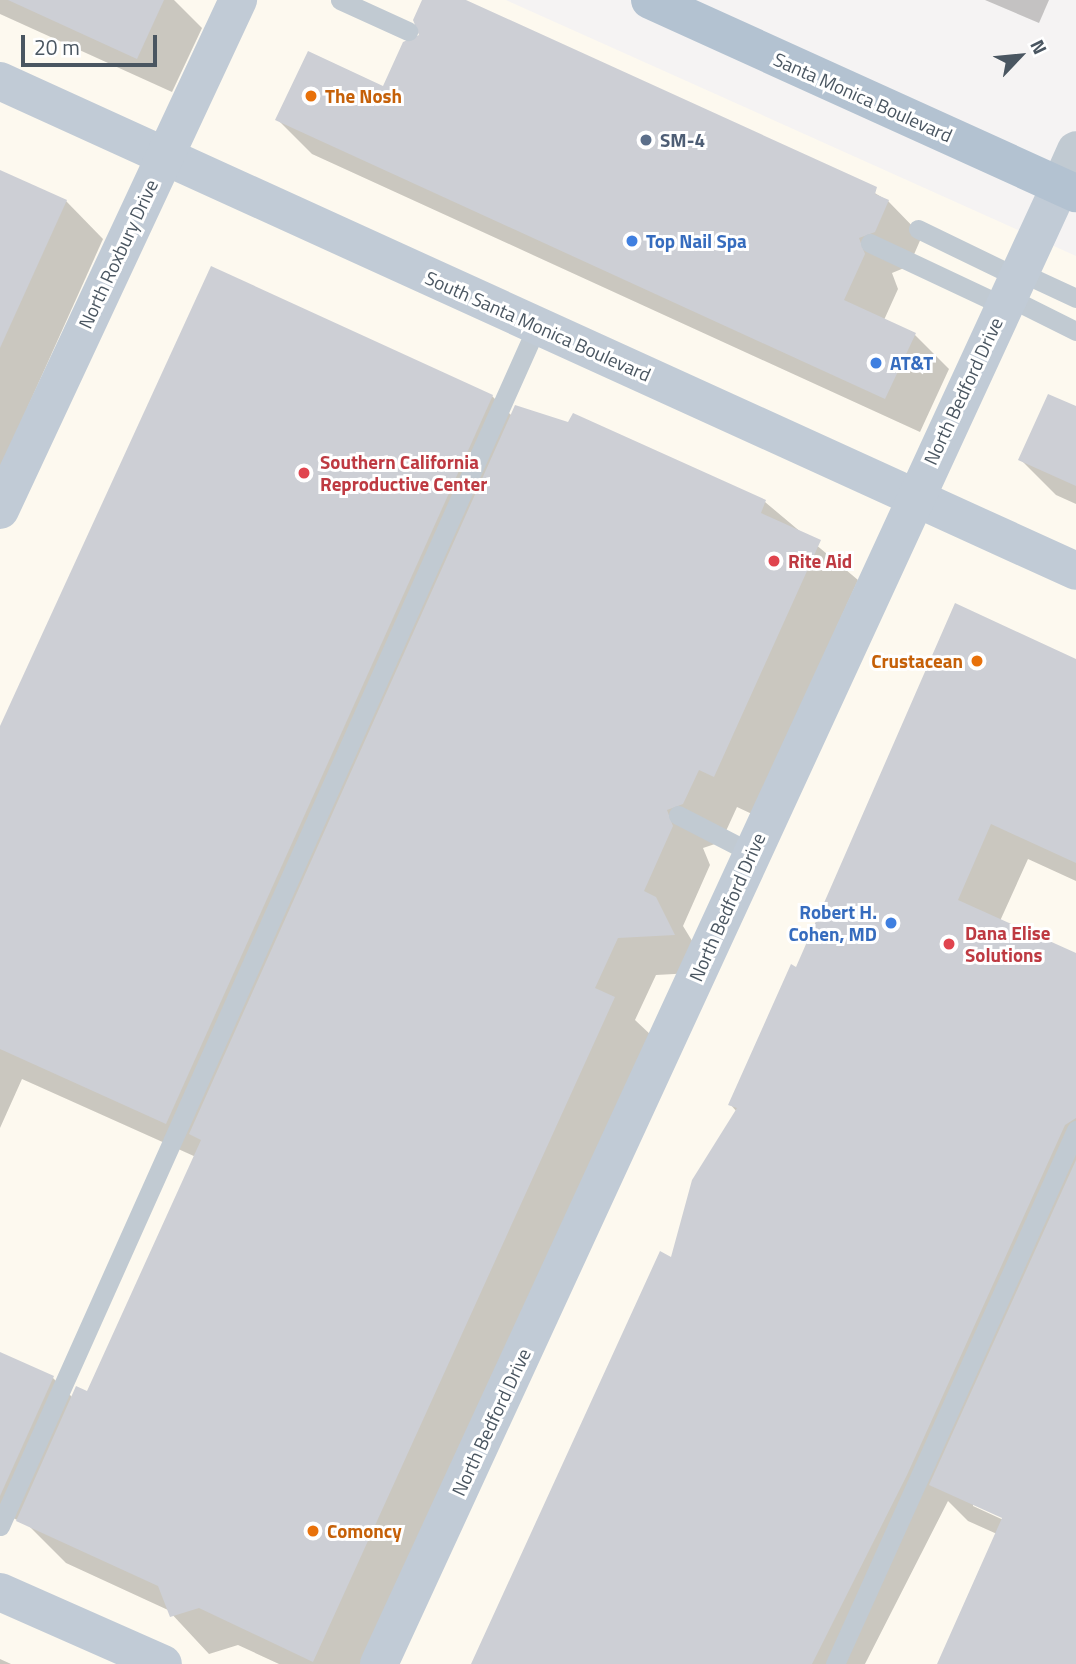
<!DOCTYPE html>
<html>
<head>
<meta charset="utf-8">
<style>
  body { margin:0 }
  #map { position:relative; width:1076px; height:1664px; overflow:hidden; background:#f5f3f3; font-family:"Titillium Web",sans-serif }
  div>[style] { position:absolute }
  [style*='--x'] { left:calc(var(--x)*1px); top:calc(var(--y)*1px); width:calc(var(--w)*1px); rotate:calc(var(--a)*1deg) }
  .commercial>* { inset:0; background:#fdf9ef }
  .shadow>* { inset:0; background:#0003 }
  .building>* { inset:0; background:#cdcfd5 }
  .lane>* { height:19px; margin:-9.5px; padding:0 9.5px; transform-origin:9.5px; border-radius:9.5px; background:#c1cad2 }
  .street>* { height:38px; margin:-19px; padding:0 19px; transform-origin:19px; border-radius:19px; background:#c1cad2 }
  .secondary>* { height:38px; margin:-19px; padding:0 19px; transform-origin:19px; border-radius:19px; background:#c1cbd6 }
  .primary>* { height:38px; margin:-19px; padding:0 19px; transform-origin:19px; border-radius:19px; background:#b3c2d1 }
  .dots>* { width:19px; height:19px; translate:-50% -50%; box-sizing:border-box; border:4px solid #fff; border-radius:50% }
  span { translate:-50% -50%; white-space:nowrap; text-align:center; line-height:1.15; -webkit-text-stroke:6px #fff; paint-order:stroke }
  .food-label { font-size:19px; color:#c56008; font-weight:700 }
  .left { translate:0 -50%; text-align:left }
  .right { translate:-100% -50%; text-align:right }
  .street-label { font-size:19px; color:#4a5661 }
  .service-label { font-size:19px; color:#4e5e75; font-weight:700 }
  .shop-label { font-size:19px; color:#366cbe; font-weight:700 }
  .health-label { font-size:19px; color:#be3a42; font-weight:700 }
  .north { position:absolute; left:985px; top:21px; width:70px; height:70px; -webkit-text-stroke:5px #fff; paint-order:stroke; rotate:64deg; font-size:19px; font-weight:700; line-height:28px; text-align:center; color:#4a5661 }
  .north::after { content:''; display:block; margin:auto; width:24px; height:32px; background:#4a5661; clip-path:polygon(50% 0,100% 100%,50% 72%,0 100%) }
  .scale { position:absolute; left:21px; top:35px; width:136px; height:32px; box-sizing:border-box; border:4px solid #4a5661; border-top:0; padding-left:9px; font-size:21px; line-height:24px; white-space:nowrap; color:#4a5661; -webkit-text-stroke:5px #fff; paint-order:stroke }
</style>
</head>
<body>
<div id="map">
  <div class="commercial">
    <div style="clip-path:polygon(0 0,506px 0,1076px 256px,1076px 1664px,0 1664px)"></div>
  </div>
  <div class="shadow">
    <div style="clip-path:polygon(0 0,174px 0,202px 28px,172px 92px,0 14px)"></div>
    <div style="clip-path:polygon(424px 0,462px 0,840px 172px,888px 201px,922px 236px,909px 266px,892px 273px,898px 289px,884px 320px,915px 335px,949px 369px,920px 432px,312px 154px,278px 120px,384px 88px,422px 36px)"></div>
    <div style="clip-path:polygon(985px 0,1049px 0,1039px 23px)"></div>
    <div style="clip-path:polygon(0 172px,66px 201px,103px 239px,0 469px)"></div>
    <div style="clip-path:polygon(492px 396px,512px 416px,569px 425px,573px 415px,765px 502px,858px 580px,752px 814px,737px 807px,721px 842px,703px 848px,710px 865px,683px 926px,711px 972px,656px 975px,635px 1020px,652px 1036px,367px 1664px,279px 1664px,238px 1645px,209px 1654px,168px 1610px,66px 1563px,28px 1525px,0 1512px,0 1354px,53px 1378px,73px 1398px,88px 1394px,196px 1157px,22px 1079px,0 1128px,0 727px)"></div>
    <div style="clip-path:polygon(1076px 408px,1076px 504px,1056px 495px,1020px 459px)"></div>
    <div style="clip-path:polygon(evenodd,1076px 659px,1076px 881px,1028px 859px,1000px 921px,1076px 954px,1076px 1664px,939px 1664px,997px 1534px,968px 1521px,948px 1501px,865px 1664px,473px 1664px,672px 1259px,737px 1112px,730px 1104px,797px 969px,1076px 659px,973px 1502px,1011px 1520px,1010px 1523px,973px 1506px,973px 1502px)"></div>
    <div style="clip-path:polygon(0 1659px,11px 1664px,0 1664px)"></div>
  </div>
  <div class="building">
    <div style="clip-path:polygon(8px 0,164px 0,137px 59px)"></div>
    <div style="clip-path:polygon(422px 0,466px 0,877px 187px,875px 194px,889px 200px,875px 232px,859px 238px,865px 254px,844px 300px,916px 333px,885px 399px,275px 120px,308px 51px,383px 86px,403px 42px,419px 35px,413px 20px)"></div>
    <div style="clip-path:polygon(0 170px,67px 200px,0 348px)"></div>
    <div style="clip-path:polygon(211px 266px,493px 395px,166px 1124px,0 1049px,0 726px)"></div>
    <div style="clip-path:polygon(1048px 394px,1076px 406px,1076px 486px,1018px 460px)"></div>
    <div style="clip-path:polygon(515px 405px,568px 422px,573px 413px,766px 500px,761px 513px,821px 540px,714px 777px,699px 770px,683px 804px,667px 810px,673px 826px,644px 891px,656px 897px,675px 935px,618px 938px,595px 988px,615px 997px,313px 1662px,199px 1608px,170px 1617px,158px 1586px,16px 1521px,76px 1386px,87px 1391px,201px 1140px,189px 1134px)"></div>
    <div style="clip-path:polygon(955px 603px,1076px 659px,1076px 863px,991px 824px,958px 900px,1076px 953px,1076px 1118px,1065px 1125px,907px 1475px,812px 1664px,471px 1664px,660px 1251px,671px 1257px,692px 1180px,737px 1108px,728px 1105px,791px 964px,796px 967px)"></div>
    <div style="clip-path:polygon(1076px 1160px,1076px 1664px,937px 1664px,1002px 1518px,929px 1485px)"></div>
    <div style="clip-path:polygon(0 1352px,54px 1376px,0 1496px)"></div>
  </div>
  <div class="lane">
    <div style="--x:340;--y:0;--w:75;--a:24.5"></div>
    <div style="--x:918;--y:229;--w:110;--a:25.9"></div>
    <div style="--x:870;--y:243;--w:148;--a:25.2"></div>
    <div style="--x:1020;--y:272;--w:62;--a:24.9"></div>
    <div style="--x:1008;--y:297;--w:76;--a:26.6"></div>
    <div style="--x:678;--y:815;--w:83;--a:27.2"></div>
    <div style="--x:0;--y:1526;--w:1315;--a:-65.89"></div>
    <div style="--x:835;--y:1664;--w:586;--a:-65.71"></div>
  </div>
  <div class="street">
    <div style="--x:1060;--y:186;--w:39;--a:-66"></div>
  </div>
  <div class="secondary">
    <div style="--x:0;--y:81;--w:1182;--a:24.48"></div>
    <div style="--x:0;--y:510;--w:563;--a:-64.98"></div>
    <div style="--x:0;--y:1592;--w:178;--a:23.8"></div>
    <div style="--x:379;--y:1664;--w:1627;--a:-65.26"></div>
  </div>
  <div class="primary">
    <div style="--x:650;--y:0;--w:468;--a:24.4"></div>
  </div>
  <div class="dots">
    <div style="left:311px;top:96px;background:#e8710a"></div>
    <div style="left:646px;top:140px;background:#5c6f8a"></div>
    <div style="left:632px;top:241px;background:#3f7fe0"></div>
    <div style="left:876px;top:363px;background:#3f7fe0"></div>
    <div style="left:304px;top:473px;background:#e0444e"></div>
    <div style="left:774px;top:561px;background:#e0444e"></div>
    <div style="left:977px;top:661px;background:#e8710a"></div>
    <div style="left:891px;top:923px;background:#3f7fe0"></div>
    <div style="left:949px;top:944px;background:#e0444e"></div>
    <div style="left:313px;top:1531px;background:#e8710a"></div>
  </div>
  <div class="food-label">
    <span class="left" style="left:325px;top:96px">The Nosh</span>
    <span class="right" style="left:963px;top:661px">Crustacean</span>
    <span class="left" style="left:327px;top:1531px">Comoncy</span>
  </div>
  <div class="street-label">
    <span style="left:863px;top:97px;rotate:24deg">Santa Monica Boulevard</span>
    <span style="left:118px;top:254px;rotate:-65deg">North Roxbury Drive</span>
    <span style="left:538px;top:326px;rotate:24deg">South Santa Monica Boulevard</span>
    <span style="left:963px;top:391px;rotate:-65deg">North Bedford Drive</span>
    <span style="left:727px;top:907px;rotate:-66deg">North Bedford Drive</span>
    <span style="left:491px;top:1422px;rotate:-65deg">North Bedford Drive</span>
  </div>
  <div class="service-label">
    <span class="left" style="left:660px;top:140px">SM-4</span>
  </div>
  <div class="shop-label">
    <span class="left" style="left:646px;top:241px">Top Nail Spa</span>
    <span class="left" style="left:890px;top:363px">AT&amp;T</span>
    <span class="right" style="left:877px;top:923px">Robert H.<br>Cohen, MD</span>
  </div>
  <div class="health-label">
    <span class="left" style="left:320px;top:473px">Southern California<br>Reproductive Center</span>
    <span class="left" style="left:788px;top:561px">Rite Aid</span>
    <span class="left" style="left:965px;top:944px">Dana Elise<br>Solutions</span>
  </div>
  <div class="north">N</div>
  <div class="scale">20 m</div>
</div>
</body>
</html>
